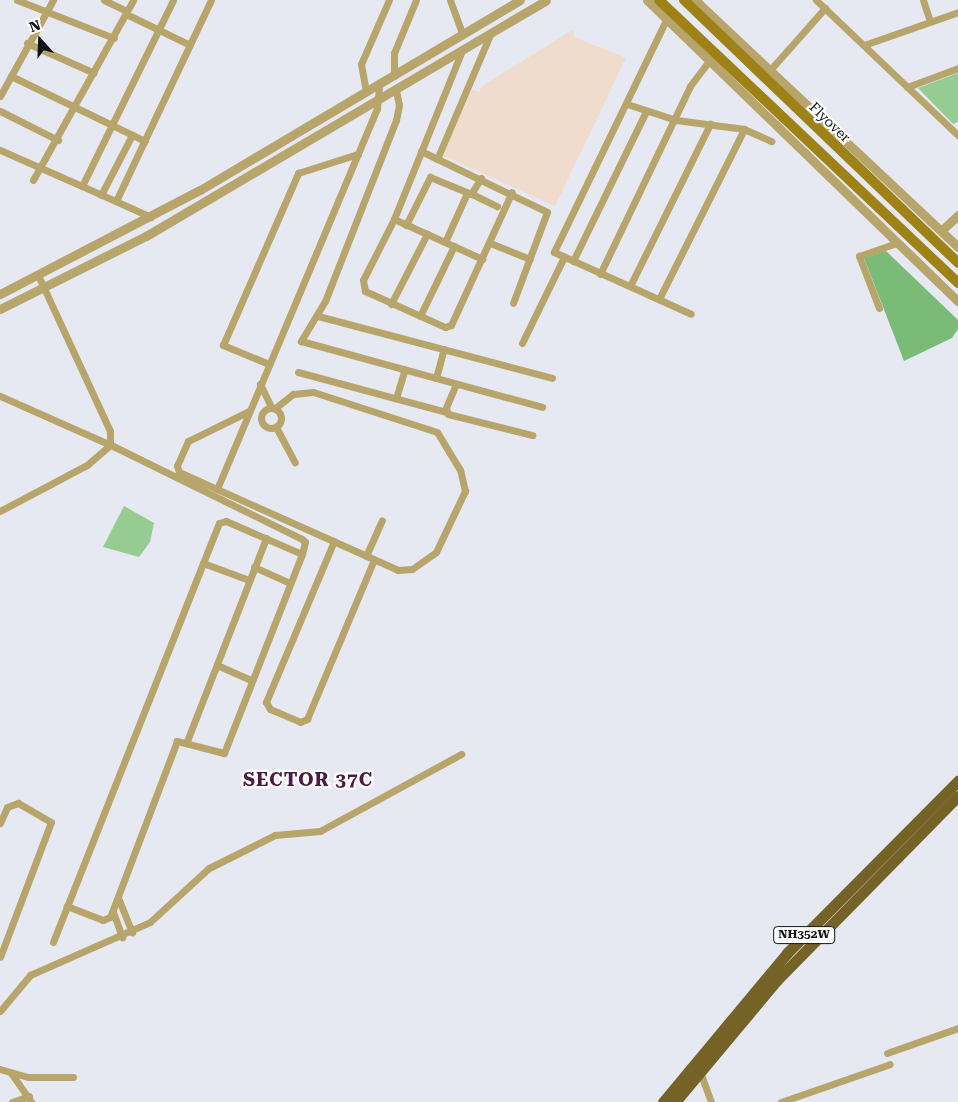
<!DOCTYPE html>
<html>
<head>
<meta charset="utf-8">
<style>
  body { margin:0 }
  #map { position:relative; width:958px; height:1102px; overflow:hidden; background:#e6e9f2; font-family:"Roboto Serif",serif }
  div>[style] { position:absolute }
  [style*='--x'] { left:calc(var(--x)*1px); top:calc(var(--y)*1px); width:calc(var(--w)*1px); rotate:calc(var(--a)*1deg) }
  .commercial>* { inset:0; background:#efdccc }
  .green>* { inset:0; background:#96cc92 }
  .forest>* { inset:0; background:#7abb77 }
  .minor>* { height:7px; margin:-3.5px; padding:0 3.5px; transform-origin:3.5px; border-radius:3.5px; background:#b8a56b }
  .minor>.ring { margin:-3.5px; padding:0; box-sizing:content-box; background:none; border:7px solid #b8a56b; border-radius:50% }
  .tertiary>* { height:9px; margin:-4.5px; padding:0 4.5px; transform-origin:4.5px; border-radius:4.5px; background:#b8a56b }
  .secondary>* { height:10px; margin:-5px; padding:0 5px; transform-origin:5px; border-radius:5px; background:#9f8216 }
  .trunk>* { height:11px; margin:-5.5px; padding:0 5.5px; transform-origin:5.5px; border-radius:5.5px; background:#746227 }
  span { translate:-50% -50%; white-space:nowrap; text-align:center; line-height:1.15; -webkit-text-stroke:4.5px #fff; paint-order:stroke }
  .shield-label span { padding:1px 4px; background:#fff; border:1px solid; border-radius:4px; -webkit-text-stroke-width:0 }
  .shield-label { font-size:12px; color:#121316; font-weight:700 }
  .street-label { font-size:14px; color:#121316 }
  .district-label { font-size:19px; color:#4d1946; font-weight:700; letter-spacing:1px }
  .north { position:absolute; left:15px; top:15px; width:50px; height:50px; -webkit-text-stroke:4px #fff; paint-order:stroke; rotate:340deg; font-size:14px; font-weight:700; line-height:20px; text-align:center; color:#121316 }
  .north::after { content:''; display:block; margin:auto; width:18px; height:22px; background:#121316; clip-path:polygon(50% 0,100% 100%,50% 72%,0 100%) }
</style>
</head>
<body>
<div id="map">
  <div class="commercial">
    <div style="clip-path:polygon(574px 29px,574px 37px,626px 58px,555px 206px,442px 155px,472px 90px,479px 92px,482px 86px)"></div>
  </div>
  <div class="green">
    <div style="clip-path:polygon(958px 73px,958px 122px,953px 124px,918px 88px)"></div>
    <div style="clip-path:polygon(124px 506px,154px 523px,150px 542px,139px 557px,103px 547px)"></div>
  </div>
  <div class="forest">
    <div style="clip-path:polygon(886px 251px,958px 320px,958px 329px,952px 338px,904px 361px,864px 258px)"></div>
  </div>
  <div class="minor">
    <div style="--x:17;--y:0;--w:104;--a:21.4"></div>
    <div style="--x:104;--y:0;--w:25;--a:26"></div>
    <div style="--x:450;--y:0;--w:37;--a:70"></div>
    <div style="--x:816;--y:0;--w:196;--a:43.6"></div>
    <div style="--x:923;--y:0;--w:23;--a:72"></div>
    <div style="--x:126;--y:14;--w:71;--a:25.8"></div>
    <div style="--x:667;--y:18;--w:260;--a:115.8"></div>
    <div style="--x:554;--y:252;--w:150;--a:24.3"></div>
    <div style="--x:27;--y:43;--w:73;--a:24.1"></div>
    <div style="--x:864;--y:45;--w:100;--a:-19.3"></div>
    <div style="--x:461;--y:53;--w:179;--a:112"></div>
    <div style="--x:394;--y:219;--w:68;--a:116.9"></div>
    <div style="--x:363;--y:280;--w:11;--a:80"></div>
    <div style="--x:365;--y:291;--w:88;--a:24.2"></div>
    <div style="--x:445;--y:327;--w:6;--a:-18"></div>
    <div style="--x:451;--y:325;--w:146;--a:-65.4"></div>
    <div style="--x:770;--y:70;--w:83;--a:-48.4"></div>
    <div style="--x:11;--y:76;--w:149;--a:25.9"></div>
    <div style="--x:394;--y:76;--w:23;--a:-90"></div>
    <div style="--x:394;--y:53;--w:57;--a:-67.5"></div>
    <div style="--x:907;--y:87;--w:54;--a:-20.4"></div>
    <div style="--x:396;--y:90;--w:15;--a:79"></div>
    <div style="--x:399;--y:105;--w:15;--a:101"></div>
    <div style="--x:396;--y:120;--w:194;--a:111.4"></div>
    <div style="--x:325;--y:301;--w:47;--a:121"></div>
    <div style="--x:301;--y:341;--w:250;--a:15.3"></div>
    <div style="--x:366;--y:92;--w:28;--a:-100"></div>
    <div style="--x:361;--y:64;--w:70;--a:-66.4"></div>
    <div style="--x:0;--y:96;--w:110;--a:-61.1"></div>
    <div style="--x:627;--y:104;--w:52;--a:18.1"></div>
    <div style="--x:676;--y:120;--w:69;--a:7.5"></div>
    <div style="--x:0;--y:111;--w:65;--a:26.6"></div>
    <div style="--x:0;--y:150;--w:90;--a:23.7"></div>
    <div style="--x:421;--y:151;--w:140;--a:25.8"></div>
    <div style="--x:547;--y:212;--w:97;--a:110.5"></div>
    <div style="--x:437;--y:159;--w:135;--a:-66.9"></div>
    <div style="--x:33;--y:180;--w:206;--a:-60.9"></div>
    <div style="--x:472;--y:194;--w:28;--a:26"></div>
    <div style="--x:101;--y:195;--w:68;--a:-62.7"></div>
    <div style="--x:116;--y:201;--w:222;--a:-64.7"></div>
    <div style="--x:151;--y:217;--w:76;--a:-155.8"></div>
    <div style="--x:82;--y:186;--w:207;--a:-63.9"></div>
    <div style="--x:394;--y:219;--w:97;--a:24.4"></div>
    <div style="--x:406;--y:225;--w:54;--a:-63.4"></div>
    <div style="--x:430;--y:177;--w:44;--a:22.5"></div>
    <div style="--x:471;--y:194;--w:19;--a:-58"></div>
    <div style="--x:445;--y:242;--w:54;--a:-65.8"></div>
    <div style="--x:490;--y:243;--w:43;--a:21.8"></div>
    <div style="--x:573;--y:261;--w:167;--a:-64"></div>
    <div style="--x:600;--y:274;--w:208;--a:-64.4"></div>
    <div style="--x:690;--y:86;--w:30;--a:-53"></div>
    <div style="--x:630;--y:286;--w:181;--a:-63.7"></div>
    <div style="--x:659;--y:299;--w:190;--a:-63.4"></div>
    <div style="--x:744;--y:129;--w:30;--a:24"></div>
    <div style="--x:391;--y:304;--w:79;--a:-62.8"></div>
    <div style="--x:879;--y:308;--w:56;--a:-111"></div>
    <div style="--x:859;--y:256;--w:39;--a:-19"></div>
    <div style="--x:318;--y:316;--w:242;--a:14.8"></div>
    <div style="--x:420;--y:316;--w:78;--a:-64.1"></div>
    <div style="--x:522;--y:343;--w:96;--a:-64"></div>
    <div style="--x:269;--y:364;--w:50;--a:-157.6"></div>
    <div style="--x:223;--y:345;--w:188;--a:-66.4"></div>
    <div style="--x:298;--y:173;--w:63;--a:-17.6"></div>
    <div style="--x:298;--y:372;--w:153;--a:15.1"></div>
    <div style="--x:436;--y:378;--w:30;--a:-75"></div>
    <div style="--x:260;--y:384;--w:25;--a:64"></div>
    <div style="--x:456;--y:384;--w:26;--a:113"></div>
    <div style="--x:446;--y:408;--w:6;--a:72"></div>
    <div style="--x:448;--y:414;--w:87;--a:14"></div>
    <div style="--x:0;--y:396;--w:126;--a:23.9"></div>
    <div style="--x:115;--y:447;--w:208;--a:26.2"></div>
    <div style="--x:302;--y:539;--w:4;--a:45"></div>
    <div style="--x:305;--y:542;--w:12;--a:104"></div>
    <div style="--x:396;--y:398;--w:30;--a:-73"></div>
    <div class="ring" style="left:261px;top:408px;width:13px;height:13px"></div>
    <div style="--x:249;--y:411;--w:68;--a:153.8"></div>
    <div style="--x:188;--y:441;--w:27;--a:114"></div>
    <div style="--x:177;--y:466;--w:6;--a:72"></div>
    <div style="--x:179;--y:472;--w:240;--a:24.1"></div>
    <div style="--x:398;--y:570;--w:14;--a:-4"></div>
    <div style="--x:412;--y:569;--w:29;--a:-35"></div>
    <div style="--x:436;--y:552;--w:68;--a:-64.6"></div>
    <div style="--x:465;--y:491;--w:22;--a:-103"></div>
    <div style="--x:460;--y:470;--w:44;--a:-121.2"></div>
    <div style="--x:437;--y:432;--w:130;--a:-162.1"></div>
    <div style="--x:313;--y:392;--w:20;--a:174"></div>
    <div style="--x:293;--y:394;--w:23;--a:142"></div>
    <div style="--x:276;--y:427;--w:40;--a:62"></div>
    <div style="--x:217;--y:489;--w:412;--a:-67.2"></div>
    <div style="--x:377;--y:109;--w:24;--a:-85"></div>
    <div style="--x:0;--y:511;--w:98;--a:-27.9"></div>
    <div style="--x:87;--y:465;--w:30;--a:-41"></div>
    <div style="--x:110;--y:445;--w:14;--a:-90"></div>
    <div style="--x:110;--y:431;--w:172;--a:-114.8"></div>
    <div style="--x:334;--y:541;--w:175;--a:112.9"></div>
    <div style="--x:266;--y:702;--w:8;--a:60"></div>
    <div style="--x:270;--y:709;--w:33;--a:23"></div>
    <div style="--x:300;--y:722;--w:8;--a:-23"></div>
    <div style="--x:307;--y:719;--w:173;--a:-67.2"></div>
    <div style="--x:366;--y:556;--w:39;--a:-66"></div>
    <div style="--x:203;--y:563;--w:49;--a:20.3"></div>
    <div style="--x:254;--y:567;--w:39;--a:24"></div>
    <div style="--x:217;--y:665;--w:37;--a:24"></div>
    <div style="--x:187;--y:741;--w:218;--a:-68.7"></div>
    <div style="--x:0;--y:823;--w:17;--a:-66"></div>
    <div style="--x:7;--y:807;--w:12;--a:-20"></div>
    <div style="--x:18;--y:803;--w:38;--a:30"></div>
    <div style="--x:51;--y:822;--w:144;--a:110.7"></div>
    <div style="--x:119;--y:900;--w:35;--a:68"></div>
    <div style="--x:113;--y:912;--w:27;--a:70"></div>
    <div style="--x:53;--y:942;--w:408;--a:-68.4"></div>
    <div style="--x:203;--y:563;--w:43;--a:-68.2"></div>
    <div style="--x:219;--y:523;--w:7;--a:-16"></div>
    <div style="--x:226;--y:521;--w:83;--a:23.5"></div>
    <div style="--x:302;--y:554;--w:214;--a:111.4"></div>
    <div style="--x:224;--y:753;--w:49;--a:-165.7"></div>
    <div style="--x:177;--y:741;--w:188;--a:110.8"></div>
    <div style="--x:110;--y:917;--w:8;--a:157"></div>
    <div style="--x:103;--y:920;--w:39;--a:-159"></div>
    <div style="--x:0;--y:1011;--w:47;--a:-50.2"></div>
    <div style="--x:30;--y:975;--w:131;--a:-23.8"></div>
    <div style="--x:150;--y:922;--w:80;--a:-42.5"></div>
    <div style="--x:209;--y:868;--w:74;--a:-26.6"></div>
    <div style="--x:275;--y:835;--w:45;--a:-5.1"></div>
    <div style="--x:320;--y:831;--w:161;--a:-28.6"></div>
    <div style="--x:887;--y:1053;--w:75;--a:-19.4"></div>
    <div style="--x:0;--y:1069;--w:29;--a:16"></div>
    <div style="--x:28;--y:1077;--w:45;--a:0"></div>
    <div style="--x:699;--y:1069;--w:35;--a:70"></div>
    <div style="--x:11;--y:1073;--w:35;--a:55"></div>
    <div style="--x:12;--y:1102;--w:18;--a:-19"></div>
    <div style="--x:781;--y:1102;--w:115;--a:-19.2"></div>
  </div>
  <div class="tertiary">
    <div style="--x:647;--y:0;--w:433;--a:44.1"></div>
    <div style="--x:695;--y:0;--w:361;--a:43.2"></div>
    <div style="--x:942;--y:230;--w:22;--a:-43"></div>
    <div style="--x:0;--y:294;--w:225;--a:-27.5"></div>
    <div style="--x:200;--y:190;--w:372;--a:-30.7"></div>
    <div style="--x:0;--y:309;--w:163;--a:-26.6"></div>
    <div style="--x:146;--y:236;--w:464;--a:-30.5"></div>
  </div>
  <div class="secondary">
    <div style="--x:659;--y:0;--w:412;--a:43.4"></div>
    <div style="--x:684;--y:0;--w:380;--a:43.8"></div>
  </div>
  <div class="trunk">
    <div style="--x:663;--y:1102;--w:194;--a:-50.2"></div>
    <div style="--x:787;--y:953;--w:243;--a:-45.2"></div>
    <div style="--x:675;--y:1102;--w:159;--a:-50.1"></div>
    <div style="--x:777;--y:980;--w:258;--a:-45.5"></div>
  </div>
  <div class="shield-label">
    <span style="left:804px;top:935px">NH352W</span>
  </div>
  <div class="street-label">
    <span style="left:830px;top:122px;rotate:44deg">Flyover</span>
  </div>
  <div class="district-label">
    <span style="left:308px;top:780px">SECTOR 37C</span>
  </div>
  <div class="north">N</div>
</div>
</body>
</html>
